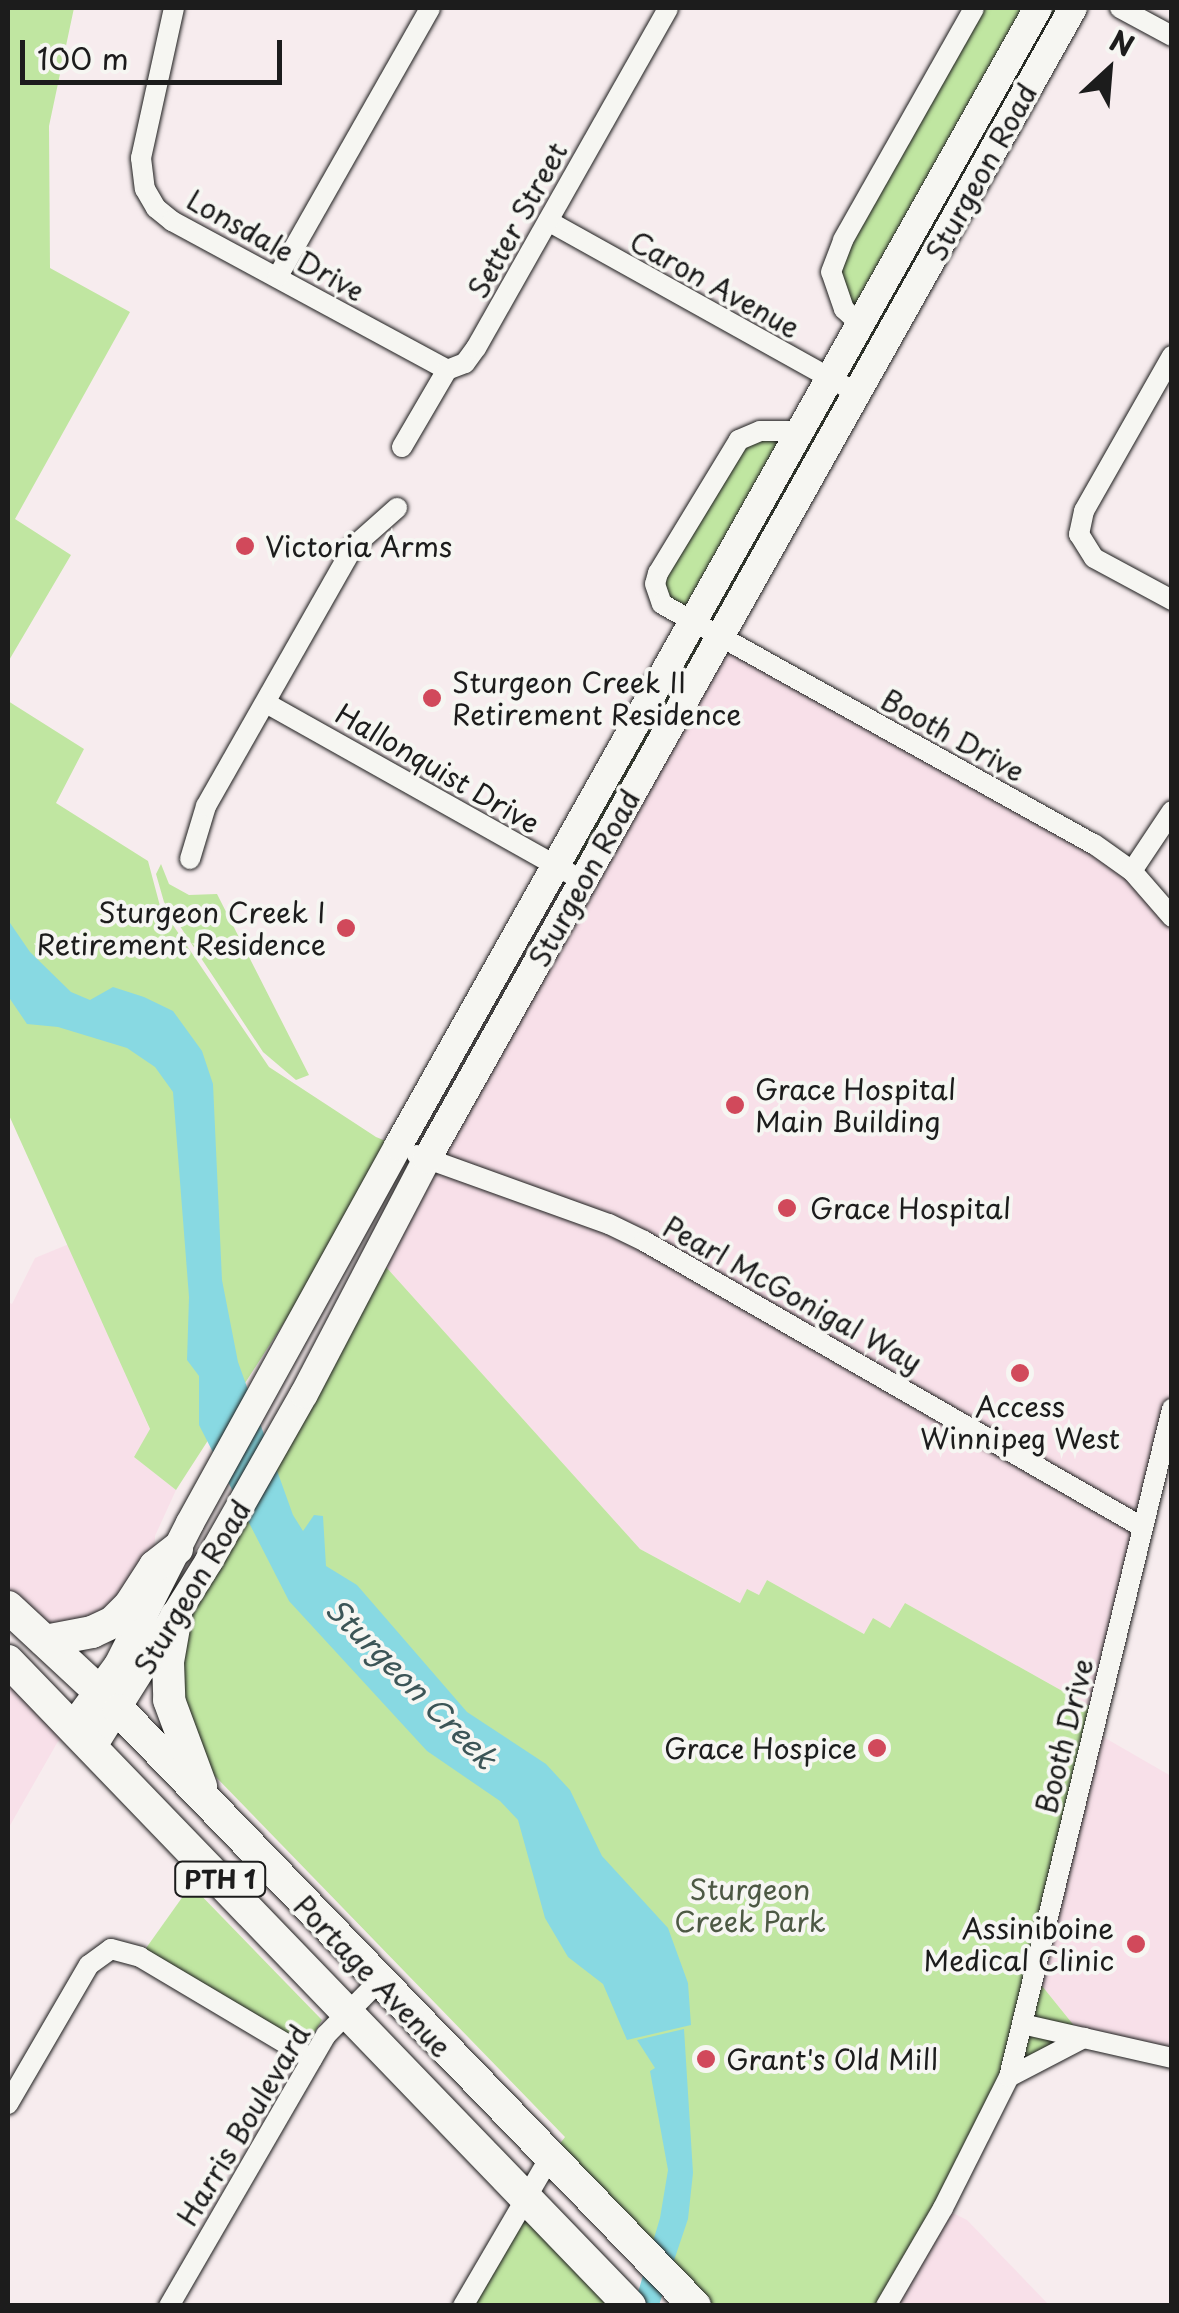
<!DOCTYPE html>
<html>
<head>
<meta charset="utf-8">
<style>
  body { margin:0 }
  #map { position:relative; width:1179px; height:2313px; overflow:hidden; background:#f7ecee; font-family:"Playpen Sans",sans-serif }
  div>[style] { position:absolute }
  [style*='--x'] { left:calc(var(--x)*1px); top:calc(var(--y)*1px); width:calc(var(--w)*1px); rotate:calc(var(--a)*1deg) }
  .built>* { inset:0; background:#f8e0e9 }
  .green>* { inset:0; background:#c0e6a1 }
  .water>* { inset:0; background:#88d9e2 }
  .roads { filter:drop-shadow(0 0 2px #1c1c1c) drop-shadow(0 0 2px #1c1c1c) }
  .minor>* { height:20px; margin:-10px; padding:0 10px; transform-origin:10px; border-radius:10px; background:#f6f6f2 }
  .secondary>* { height:28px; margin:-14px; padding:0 14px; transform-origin:14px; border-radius:14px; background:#f6f6f2 }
  .trunk>* { height:32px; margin:-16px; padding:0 16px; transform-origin:16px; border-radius:16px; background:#f6f6f2 }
  .dots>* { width:28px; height:28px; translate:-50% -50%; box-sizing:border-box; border:5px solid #f6f6f2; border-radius:50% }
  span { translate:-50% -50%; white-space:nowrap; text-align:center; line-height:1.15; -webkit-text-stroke:8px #f6f6f2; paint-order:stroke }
  .shield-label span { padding:2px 8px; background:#f6f6f2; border:2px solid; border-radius:8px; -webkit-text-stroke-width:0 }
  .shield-label { font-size:25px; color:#1c1c1c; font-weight:700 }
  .street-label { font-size:28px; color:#1c1c1c }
  .poi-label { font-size:28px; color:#1c1c1c }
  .left { translate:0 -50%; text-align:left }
  .right { translate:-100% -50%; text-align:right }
  .park-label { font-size:28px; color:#4d5944 }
  .water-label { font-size:30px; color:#3c5557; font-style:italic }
  .frame { position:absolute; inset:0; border:10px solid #1c1c1c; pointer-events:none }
  .north { position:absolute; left:1059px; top:20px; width:100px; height:100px; -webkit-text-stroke:8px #f6f6f2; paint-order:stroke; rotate:26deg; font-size:28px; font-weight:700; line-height:40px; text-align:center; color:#1c1c1c }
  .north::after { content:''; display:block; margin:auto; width:35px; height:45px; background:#1c1c1c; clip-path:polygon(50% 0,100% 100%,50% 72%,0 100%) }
  .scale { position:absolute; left:20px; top:40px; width:262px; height:45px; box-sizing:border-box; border:5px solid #1c1c1c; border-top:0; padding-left:12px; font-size:30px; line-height:35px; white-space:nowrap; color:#1c1c1c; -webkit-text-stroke:8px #f6f6f2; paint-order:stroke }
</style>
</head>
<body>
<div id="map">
  <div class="built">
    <div style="clip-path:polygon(720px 637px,1094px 844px,1171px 917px,1171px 1409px,1098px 1711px,905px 1603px,890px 1628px,864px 1634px,767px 1580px,759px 1595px,741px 1603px,640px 1549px,377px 1257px)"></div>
    <div style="clip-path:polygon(69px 1244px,150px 1430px,134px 1457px,176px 1490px,155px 1536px,155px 1566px,130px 1605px,45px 1641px,8px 1607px,8px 1302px,12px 1304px,35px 1258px)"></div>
    <div style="clip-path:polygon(8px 1661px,73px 1726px,57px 1743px,8px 1829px)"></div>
    <div style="clip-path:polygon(1093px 1731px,1171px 1776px,1171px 2058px,1084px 2038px,1034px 1976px)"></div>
    <div style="clip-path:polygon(943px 2208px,967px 2220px,1049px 2305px,886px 2306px)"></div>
  </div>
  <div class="green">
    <div style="clip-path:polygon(8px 8px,74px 8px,49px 126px,50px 268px,130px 312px,15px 519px,71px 555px,8px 662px)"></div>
    <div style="clip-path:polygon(974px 8px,1073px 8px,583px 881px,555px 865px,691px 623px,657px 594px,739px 440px,800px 430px,860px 324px,831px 272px)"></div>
    <div style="clip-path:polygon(8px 701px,84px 749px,56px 803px,148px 861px,160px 906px,269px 1067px,376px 1137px,398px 1146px,176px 1490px,134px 1457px,150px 1429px,8px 1113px)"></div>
    <div style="clip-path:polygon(161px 864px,169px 884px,189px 895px,217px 894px,309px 1075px,296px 1080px,263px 1052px,164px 902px,156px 874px)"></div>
    <div style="clip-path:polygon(377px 1257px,640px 1549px,740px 1603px,747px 1589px,759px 1595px,767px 1580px,864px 1634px,873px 1618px,890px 1628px,905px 1603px,1098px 1711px,1034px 1976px,1084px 2038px,1009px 2077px,886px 2305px,695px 2305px,550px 2157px,565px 2137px,214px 1775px,182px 1713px,178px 1655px,188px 1623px)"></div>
    <div style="clip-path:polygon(191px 1885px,322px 2020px,310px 2040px,301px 2044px,144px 1951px)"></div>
    <div style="clip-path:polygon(527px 2198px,630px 2306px,463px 2306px)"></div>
  </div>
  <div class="water">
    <div style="clip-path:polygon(8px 920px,30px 952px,71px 992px,90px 1000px,113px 987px,144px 997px,173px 1011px,202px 1051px,213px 1084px,222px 1280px,238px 1362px,293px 1515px,303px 1531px,314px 1515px,323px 1516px,326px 1566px,357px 1585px,467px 1712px,546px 1764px,570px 1790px,602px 1856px,668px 1928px,688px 1983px,691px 2025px,627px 2040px,603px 1984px,568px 1957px,545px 1918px,518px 1820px,500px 1801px,427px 1751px,289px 1601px,199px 1425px,199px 1376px,187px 1360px,189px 1297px,173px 1092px,155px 1067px,127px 1048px,58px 1027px,27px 1024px,8px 996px)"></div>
    <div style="clip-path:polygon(684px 2029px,693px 2173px,688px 2219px,659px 2305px,634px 2306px,660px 2218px,668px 2170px,650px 2071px,655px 2068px,637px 2040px)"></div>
  </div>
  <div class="roads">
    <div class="minor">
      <div style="--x:174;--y:8;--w:154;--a:102.4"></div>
      <div style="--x:141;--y:158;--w:31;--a:83"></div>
      <div style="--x:145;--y:189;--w:22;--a:60"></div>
      <div style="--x:156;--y:208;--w:21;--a:39"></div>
      <div style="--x:172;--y:221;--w:313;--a:28.4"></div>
      <div style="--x:1120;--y:8;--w:59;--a:28.3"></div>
      <div style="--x:548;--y:221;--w:354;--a:29.1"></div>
      <div style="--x:278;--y:276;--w:308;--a:-60.4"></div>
      <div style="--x:860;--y:324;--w:22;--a:-137"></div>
      <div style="--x:844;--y:309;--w:39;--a:-109"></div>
      <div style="--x:831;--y:272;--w:34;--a:-69"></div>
      <div style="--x:843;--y:240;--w:266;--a:-60.5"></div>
      <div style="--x:1172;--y:356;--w:178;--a:119.6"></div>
      <div style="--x:1084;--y:511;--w:24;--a:102"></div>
      <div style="--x:1079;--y:534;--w:28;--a:58"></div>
      <div style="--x:1094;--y:558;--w:89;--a:28.3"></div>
      <div style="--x:800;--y:431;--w:40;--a:180"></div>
      <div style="--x:760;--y:431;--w:23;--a:157"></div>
      <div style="--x:739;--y:440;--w:156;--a:121.3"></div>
      <div style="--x:658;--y:573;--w:11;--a:105"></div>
      <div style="--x:655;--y:584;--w:21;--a:71"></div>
      <div style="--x:662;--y:604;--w:494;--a:29.1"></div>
      <div style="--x:1094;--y:844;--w:47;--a:35.4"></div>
      <div style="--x:1132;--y:871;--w:61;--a:49"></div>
      <div style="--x:402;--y:447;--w:89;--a:-59.7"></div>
      <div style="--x:447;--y:370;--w:19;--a:-21"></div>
      <div style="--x:465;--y:363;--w:19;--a:-54"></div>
      <div style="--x:476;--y:348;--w:390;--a:-60.5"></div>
      <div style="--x:266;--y:703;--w:364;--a:29.3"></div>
      <div style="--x:190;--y:859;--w:55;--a:-73.2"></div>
      <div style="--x:206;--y:806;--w:298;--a:-60.4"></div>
      <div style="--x:353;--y:547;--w:59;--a:-41.6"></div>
      <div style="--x:1132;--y:871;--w:72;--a:-56.3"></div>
      <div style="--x:417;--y:1155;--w:204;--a:19.8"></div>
      <div style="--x:609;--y:1224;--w:39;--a:26"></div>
      <div style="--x:644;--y:1241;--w:574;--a:29.87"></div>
      <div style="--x:1022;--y:2024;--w:154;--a:12.8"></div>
      <div style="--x:1009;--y:2077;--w:85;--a:-27.5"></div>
      <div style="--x:8;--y:2104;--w:161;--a:-59.8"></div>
      <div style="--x:89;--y:1965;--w:27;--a:-36"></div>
      <div style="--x:111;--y:1949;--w:30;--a:15"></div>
      <div style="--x:140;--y:1957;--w:200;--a:30.7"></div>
      <div style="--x:169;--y:2306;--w:313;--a:-59.9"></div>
      <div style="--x:326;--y:2035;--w:74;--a:-45.5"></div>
      <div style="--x:463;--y:2306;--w:173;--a:-59.7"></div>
      <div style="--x:886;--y:2306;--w:113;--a:-59.8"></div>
      <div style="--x:943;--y:2208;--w:147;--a:-63.3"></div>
      <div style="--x:1009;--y:2077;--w:688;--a:-76.29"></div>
    </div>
    <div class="secondary">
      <div style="--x:73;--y:1726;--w:76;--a:-53.6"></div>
      <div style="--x:118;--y:1665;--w:159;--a:-63.1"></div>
      <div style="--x:190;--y:1523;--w:431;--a:-61.1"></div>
      <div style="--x:398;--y:1146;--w:1306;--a:-60.65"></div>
      <div style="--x:93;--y:1746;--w:218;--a:-57.9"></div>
      <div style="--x:209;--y:1561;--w:192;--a:-60.4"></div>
      <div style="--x:304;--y:1394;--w:265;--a:-62.4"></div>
      <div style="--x:427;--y:1159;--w:1320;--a:-60.7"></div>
    </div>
    <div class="trunk">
      <div style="--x:8;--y:1607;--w:151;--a:42.9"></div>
      <div style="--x:119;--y:1710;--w:829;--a:45.98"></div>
      <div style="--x:176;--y:1616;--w:47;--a:99.9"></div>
      <div style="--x:168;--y:1662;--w:38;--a:88"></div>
      <div style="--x:169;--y:1700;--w:92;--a:69.6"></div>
      <div style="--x:45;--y:1641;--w:48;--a:-10.8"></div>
      <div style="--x:92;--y:1632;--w:23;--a:-25"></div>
      <div style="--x:113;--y:1622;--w:24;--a:-45"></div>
      <div style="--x:130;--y:1605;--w:46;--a:-57.3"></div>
      <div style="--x:155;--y:1566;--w:28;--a:-38"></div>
      <div style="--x:8;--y:1661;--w:896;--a:46.04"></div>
    </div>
  </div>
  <div class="dots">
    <div style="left:245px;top:546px;background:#d1495b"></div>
    <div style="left:432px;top:698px;background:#d1495b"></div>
    <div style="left:346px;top:928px;background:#d1495b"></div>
    <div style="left:735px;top:1105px;background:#d1495b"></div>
    <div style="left:787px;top:1208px;background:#d1495b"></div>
    <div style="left:1020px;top:1373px;background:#d1495b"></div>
    <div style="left:877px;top:1748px;background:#d1495b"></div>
    <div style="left:1136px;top:1944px;background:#d1495b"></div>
    <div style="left:706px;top:2059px;background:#d1495b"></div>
  </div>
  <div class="shield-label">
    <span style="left:220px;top:1879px">PTH 1</span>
  </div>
  <div class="street-label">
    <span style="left:981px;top:172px;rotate:-61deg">Sturgeon Road</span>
    <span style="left:517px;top:220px;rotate:-61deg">Setter Street</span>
    <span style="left:276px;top:245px;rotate:29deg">Lonsdale Drive</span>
    <span style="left:715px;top:284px;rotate:29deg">Caron Avenue</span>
    <span style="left:953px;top:735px;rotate:29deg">Booth Drive</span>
    <span style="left:438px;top:768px;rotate:30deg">Hallonquist Drive</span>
    <span style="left:584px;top:878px;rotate:-61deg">Sturgeon Road</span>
    <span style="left:793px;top:1294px;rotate:29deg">Pearl McGonigal Way</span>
    <span style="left:192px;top:1587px;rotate:-59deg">Sturgeon Road</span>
    <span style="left:1064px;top:1736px;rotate:-76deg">Booth Drive</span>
    <span style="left:373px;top:1976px;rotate:46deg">Portage Avenue</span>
    <span style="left:243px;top:2125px;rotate:-59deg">Harris Boulevard</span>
  </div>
  <div class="poi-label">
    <span class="left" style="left:265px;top:546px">Victoria Arms</span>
    <span class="left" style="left:452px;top:698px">Sturgeon Creek II<br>Retirement Residence</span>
    <span class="right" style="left:326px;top:928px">Sturgeon Creek I<br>Retirement Residence</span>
    <span class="left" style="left:755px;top:1105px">Grace Hospital<br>Main Building</span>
    <span class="left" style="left:810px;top:1208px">Grace Hospital</span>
    <span style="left:1020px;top:1422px">Access<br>Winnipeg West</span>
    <span class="right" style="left:857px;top:1748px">Grace Hospice</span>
    <span class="right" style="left:1114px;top:1944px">Assiniboine<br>Medical Clinic</span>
    <span class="left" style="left:726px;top:2059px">Grant's Old Mill</span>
  </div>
  <div class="park-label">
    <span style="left:750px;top:1905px">Sturgeon<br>Creek Park</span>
  </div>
  <div class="water-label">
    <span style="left:412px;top:1683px;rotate:45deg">Sturgeon Creek</span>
  </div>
  <div class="frame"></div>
  <div class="north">N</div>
  <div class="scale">100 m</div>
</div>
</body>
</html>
